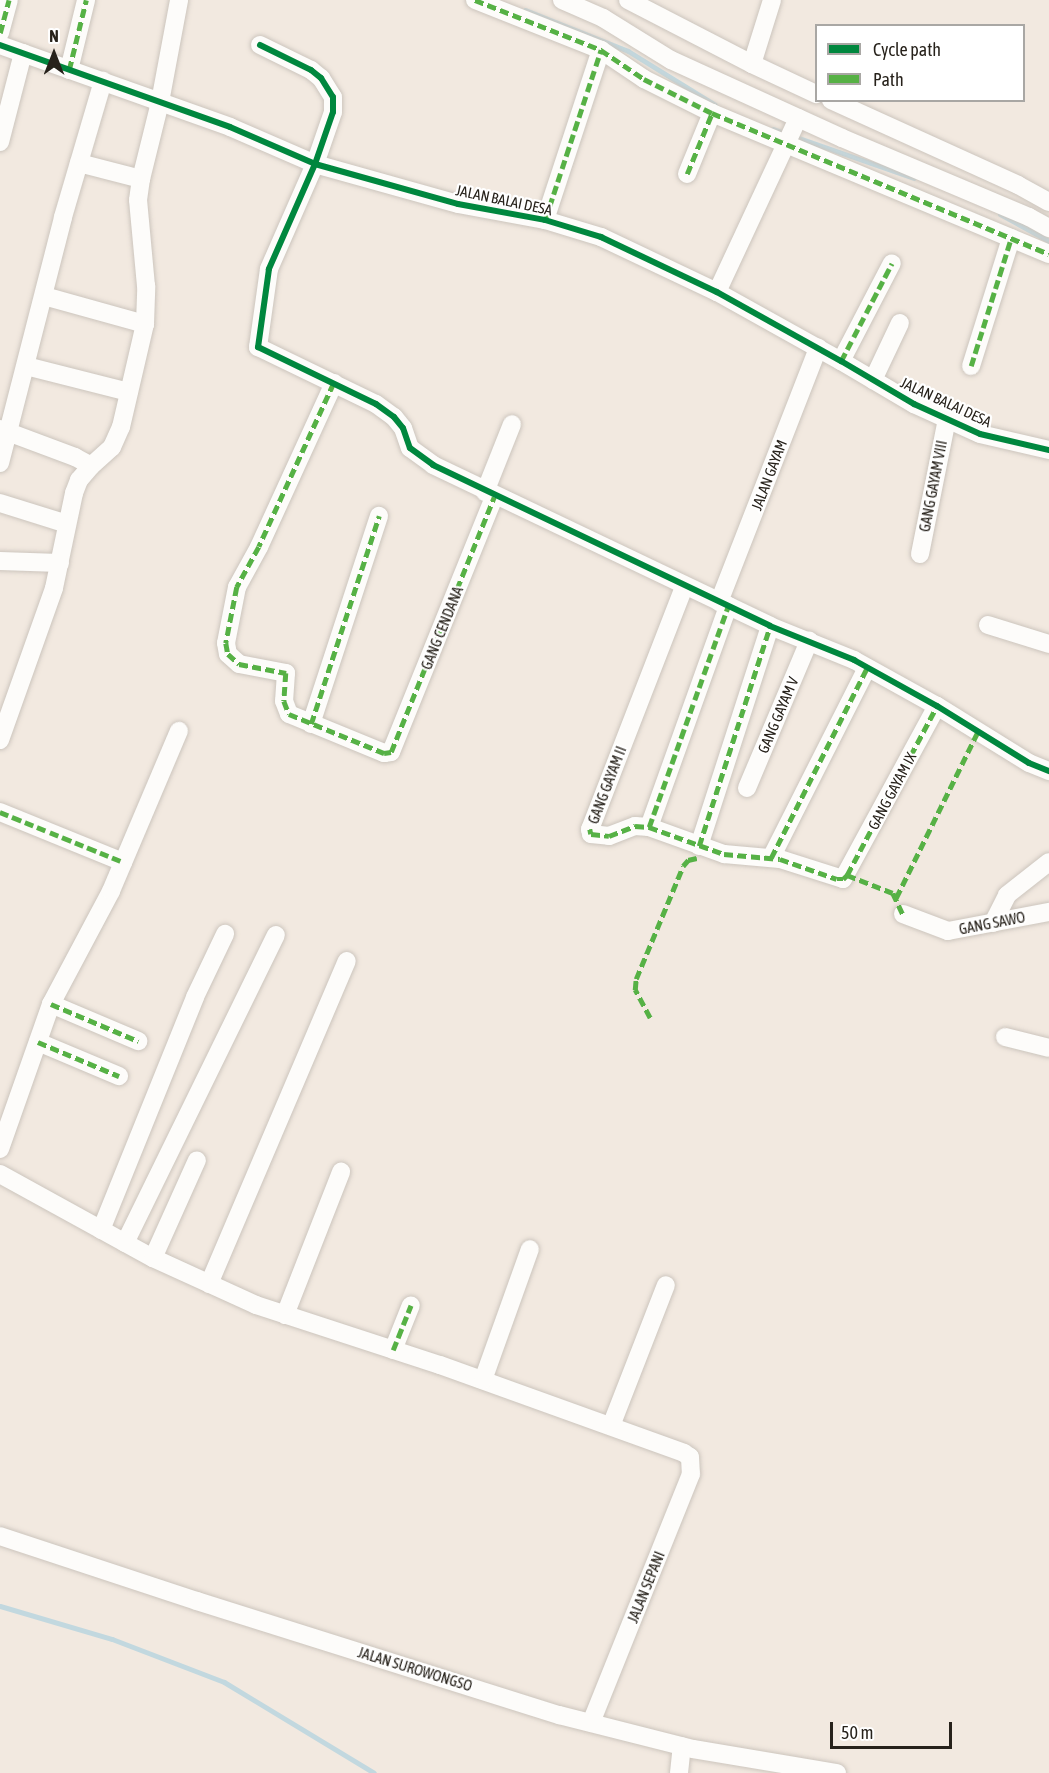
<!DOCTYPE html>
<html>
<head>
<meta charset="utf-8">
<style>
  body { margin:0 }
  #map { position:relative; width:1049px; height:1773px; overflow:hidden; background:#f2e9e0; font-family:"Asap Condensed",sans-serif }
  div>[style] { position:absolute }
  [style*='--x'] { left:calc(var(--x)*1px); top:calc(var(--y)*1px); width:calc(var(--w)*1px); rotate:calc(var(--a)*1deg) }
  .stream>* { height:5px; margin:-2.5px; padding:0 2.5px; transform-origin:2.5px; border-radius:2.5px; background:#c2d8df }
  .roads { filter:drop-shadow(0 0 2px #ccc5bd) drop-shadow(0 0 2px #ccc5bd) }
  .minor>* { height:18px; margin:-9px; padding:0 9px; transform-origin:9px; border-radius:9px; background:#fdfcfa }
  .quiet>* { height:4.5px; margin-top:-2.25px; transform-origin:0; background:repeating-linear-gradient(90deg,#56b145 0 9px,transparent 0 13.5px) }
  .cycleway>* { height:6px; margin:-3px; padding:0 3px; transform-origin:3px; border-radius:3px; background:#00873e }
  span { translate:-50% -50%; white-space:nowrap; text-align:center; line-height:1.15; -webkit-text-stroke:4.5px #fff; paint-order:stroke }
  .street-label { font-size:15px; color:#27221b }
  .legend { position:absolute; left:815px; top:24px; width:210px; height:78px; box-sizing:border-box; background:#fff; border:2px solid #a9a7a4; margin:0; padding:8px 10px; list-style:none; font-size:18px; color:#27221b }
  .legend li { display:flex; align-items:center; gap:12px; height:30px }
  .legend b { width:30px; border:2px solid #a9a7a4 }
  .north { position:absolute; left:24px; top:24px; width:60px; height:60px; -webkit-text-stroke:4px #fff; paint-order:stroke; rotate:0deg; font-size:16px; font-weight:700; line-height:24px; text-align:center; color:#27221b }
  .north::after { content:''; display:block; margin:auto; width:21px; height:27px; background:#27221b; clip-path:polygon(50% 0,100% 100%,50% 72%,0 100%) }
  .scale { position:absolute; left:830px; top:1722px; width:122px; height:27px; box-sizing:border-box; border:3px solid #27221b; border-top:0; padding-left:8px; font-size:18px; line-height:21px; white-space:nowrap; color:#27221b; -webkit-text-stroke:4px #fff; paint-order:stroke }
</style>
</head>
<body>
<div id="map">
  <div class="stream">
    <div style="--x:525;--y:10;--w:111;--a:21.7"></div>
    <div style="--x:628;--y:51;--w:102;--a:31.8"></div>
    <div style="--x:773;--y:129;--w:149;--a:19.2"></div>
    <div style="--x:1000;--y:214;--w:56;--a:28.9"></div>
    <div style="--x:0;--y:1606;--w:117;--a:16.4"></div>
    <div style="--x:112;--y:1639;--w:120;--a:21"></div>
    <div style="--x:224;--y:1682;--w:175;--a:31.2"></div>
  </div>
  <div class="roads">
    <div class="minor">
      <div style="--x:475;--y:0;--w:136;--a:21.6"></div>
      <div style="--x:601;--y:50;--w:52;--a:34"></div>
      <div style="--x:644;--y:79;--w:76;--a:26.6"></div>
      <div style="--x:712;--y:113;--w:365;--a:22.7"></div>
      <div style="--x:562;--y:0;--w:45;--a:23.7"></div>
      <div style="--x:603;--y:18;--w:80;--a:31.7"></div>
      <div style="--x:671;--y:60;--w:188;--a:24.5"></div>
      <div style="--x:842;--y:138;--w:203;--a:22.9"></div>
      <div style="--x:1029;--y:217;--w:23;--a:29"></div>
      <div style="--x:628;--y:0;--w:140;--a:27.3"></div>
      <div style="--x:752;--y:64;--w:71;--a:25.1"></div>
      <div style="--x:0;--y:33;--w:34;--a:-75"></div>
      <div style="--x:0;--y:45;--w:244;--a:19.6"></div>
      <div style="--x:230;--y:127;--w:93;--a:23.5"></div>
      <div style="--x:315;--y:164;--w:148;--a:15.6"></div>
      <div style="--x:458;--y:204;--w:88;--a:10.4"></div>
      <div style="--x:545;--y:220;--w:59;--a:16.9"></div>
      <div style="--x:601;--y:237;--w:128;--a:25.4"></div>
      <div style="--x:717;--y:292;--w:142;--a:29.1"></div>
      <div style="--x:841;--y:361;--w:85;--a:30.5"></div>
      <div style="--x:914;--y:404;--w:72;--a:24.4"></div>
      <div style="--x:980;--y:434;--w:71;--a:13.1"></div>
      <div style="--x:260;--y:45;--w:57;--a:26.1"></div>
      <div style="--x:311;--y:70;--w:13;--a:39"></div>
      <div style="--x:321;--y:78;--w:22;--a:58"></div>
      <div style="--x:333;--y:97;--w:15;--a:90"></div>
      <div style="--x:333;--y:112;--w:55;--a:109.1"></div>
      <div style="--x:315;--y:164;--w:115;--a:113.7"></div>
      <div style="--x:269;--y:269;--w:79;--a:98"></div>
      <div style="--x:258;--y:347;--w:131;--a:25.8"></div>
      <div style="--x:376;--y:404;--w:22;--a:36"></div>
      <div style="--x:394;--y:417;--w:14;--a:51"></div>
      <div style="--x:403;--y:428;--w:21;--a:71"></div>
      <div style="--x:410;--y:448;--w:29;--a:36"></div>
      <div style="--x:433;--y:465;--w:373;--a:25.5"></div>
      <div style="--x:770;--y:626;--w:91;--a:22"></div>
      <div style="--x:854;--y:660;--w:95;--a:29"></div>
      <div style="--x:937;--y:706;--w:108;--a:31.8"></div>
      <div style="--x:1029;--y:763;--w:22;--a:22"></div>
      <div style="--x:752;--y:64;--w:67;--a:-72.6"></div>
      <div style="--x:69;--y:70;--w:72;--a:-76.3"></div>
      <div style="--x:831;--y:100;--w:205;--a:24.4"></div>
      <div style="--x:1018;--y:185;--w:35;--a:29"></div>
      <div style="--x:0;--y:142;--w:92;--a:-75.5"></div>
      <div style="--x:79;--y:163;--w:64;--a:14.5"></div>
      <div style="--x:687;--y:174;--w:66;--a:-67.7"></div>
      <div style="--x:545;--y:220;--w:179;--a:-71.8"></div>
      <div style="--x:717;--y:292;--w:192;--a:-65"></div>
      <div style="--x:44;--y:296;--w:105;--a:15.5"></div>
      <div style="--x:841;--y:361;--w:110;--a:-62.5"></div>
      <div style="--x:26;--y:366;--w:106;--a:14.2"></div>
      <div style="--x:971;--y:366;--w:134;--a:-72.6"></div>
      <div style="--x:873;--y:380;--w:63;--a:-64.7"></div>
      <div style="--x:334;--y:383;--w:180;--a:114.6"></div>
      <div style="--x:259;--y:547;--w:46;--a:118.8"></div>
      <div style="--x:237;--y:587;--w:57;--a:101.1"></div>
      <div style="--x:226;--y:643;--w:11;--a:80"></div>
      <div style="--x:228;--y:654;--w:15;--a:42"></div>
      <div style="--x:239;--y:664;--w:48;--a:10.8"></div>
      <div style="--x:286;--y:673;--w:28;--a:94"></div>
      <div style="--x:284;--y:701;--w:14;--a:69"></div>
      <div style="--x:289;--y:714;--w:103;--a:22.3"></div>
      <div style="--x:384;--y:753;--w:7;--a:-8"></div>
      <div style="--x:391;--y:752;--w:275;--a:-68"></div>
      <div style="--x:0;--y:429;--w:80;--a:20.5"></div>
      <div style="--x:75;--y:457;--w:18;--a:29"></div>
      <div style="--x:0;--y:463;--w:254;--a:-75.6"></div>
      <div style="--x:63;--y:217;--w:142;--a:-73.6"></div>
      <div style="--x:485;--y:492;--w:73;--a:-68.3"></div>
      <div style="--x:0;--y:503;--w:70;--a:17.4"></div>
      <div style="--x:920;--y:554;--w:138;--a:-78.7"></div>
      <div style="--x:0;--y:561;--w:60;--a:1.9"></div>
      <div style="--x:684;--y:587;--w:260;--a:111.2"></div>
      <div style="--x:590;--y:829;--w:5;--a:79"></div>
      <div style="--x:591;--y:834;--w:18;--a:6"></div>
      <div style="--x:609;--y:836;--w:28;--a:-21"></div>
      <div style="--x:635;--y:826;--w:14;--a:4"></div>
      <div style="--x:649;--y:827;--w:80;--a:19.8"></div>
      <div style="--x:724;--y:854;--w:56;--a:5.1"></div>
      <div style="--x:780;--y:859;--w:66;--a:17.6"></div>
      <div style="--x:843;--y:879;--w:197;--a:-61.5"></div>
      <div style="--x:719;--y:602;--w:273;--a:-68.7"></div>
      <div style="--x:988;--y:625;--w:64;--a:17.3"></div>
      <div style="--x:311;--y:724;--w:219;--a:-71.9"></div>
      <div style="--x:0;--y:740;--w:161;--a:-70.4"></div>
      <div style="--x:54;--y:588;--w:97;--a:-78.1"></div>
      <div style="--x:74;--y:493;--w:14;--a:-69"></div>
      <div style="--x:79;--y:480;--w:18;--a:-49"></div>
      <div style="--x:91;--y:466;--w:28;--a:-42"></div>
      <div style="--x:112;--y:447;--w:22;--a:-66"></div>
      <div style="--x:121;--y:427;--w:106;--a:-76.9"></div>
      <div style="--x:145;--y:324;--w:38;--a:-88"></div>
      <div style="--x:146;--y:286;--w:86;--a:-95.3"></div>
      <div style="--x:138;--y:200;--w:21;--a:-82"></div>
      <div style="--x:141;--y:179;--w:79;--a:-76.1"></div>
      <div style="--x:160;--y:102;--w:104;--a:-79.4"></div>
      <div style="--x:747;--y:788;--w:160;--a:-67.1"></div>
      <div style="--x:0;--y:812;--w:133;--a:22.1"></div>
      <div style="--x:649;--y:827;--w:235;--a:-70.3"></div>
      <div style="--x:699;--y:846;--w:231;--a:-72.1"></div>
      <div style="--x:771;--y:858;--w:213;--a:-63.2"></div>
      <div style="--x:903;--y:914;--w:48;--a:20.7"></div>
      <div style="--x:948;--y:931;--w:103;--a:-10.7"></div>
      <div style="--x:993;--y:923;--w:31;--a:-63"></div>
      <div style="--x:1007;--y:895;--w:53;--a:-38.2"></div>
      <div style="--x:51;--y:1004;--w:95;--a:23"></div>
      <div style="--x:1005;--y:1037;--w:45;--a:14"></div>
      <div style="--x:38;--y:1042;--w:88;--a:22.8"></div>
      <div style="--x:0;--y:1149;--w:154;--a:-70.6"></div>
      <div style="--x:51;--y:1004;--w:128;--a:-62"></div>
      <div style="--x:111;--y:891;--w:174;--a:-67"></div>
      <div style="--x:0;--y:1174;--w:175;--a:28.8"></div>
      <div style="--x:153;--y:1258;--w:113;--a:24.5"></div>
      <div style="--x:256;--y:1305;--w:194;--a:18.1"></div>
      <div style="--x:440;--y:1365;--w:259;--a:19.8"></div>
      <div style="--x:684;--y:1453;--w:7;--a:34"></div>
      <div style="--x:690;--y:1457;--w:17;--a:87"></div>
      <div style="--x:691;--y:1474;--w:268;--a:111.9"></div>
      <div style="--x:101;--y:1230;--w:251;--a:-68"></div>
      <div style="--x:195;--y:997;--w:70;--a:-64.5"></div>
      <div style="--x:125;--y:1243;--w:343;--a:-63.9"></div>
      <div style="--x:153;--y:1258;--w:107;--a:-65.8"></div>
      <div style="--x:209;--y:1284;--w:351;--a:-66.9"></div>
      <div style="--x:285;--y:1315;--w:154;--a:-68.6"></div>
      <div style="--x:393;--y:1350;--w:48;--a:-68.2"></div>
      <div style="--x:483;--y:1380;--w:139;--a:-70.3"></div>
      <div style="--x:611;--y:1426;--w:151;--a:-68.7"></div>
      <div style="--x:0;--y:1536;--w:207;--a:18.3"></div>
      <div style="--x:197;--y:1601;--w:380;--a:17.5"></div>
      <div style="--x:559;--y:1715;--w:138;--a:14.2"></div>
      <div style="--x:693;--y:1749;--w:146;--a:9.5"></div>
      <div style="--x:679;--y:1773;--w:27;--a:-84"></div>
    </div>
  </div>
  <div class="quiet">
    <div style="--x:475;--y:0;--w:136;--a:21.6"></div>
    <div style="--x:601;--y:50;--w:52;--a:34"></div>
    <div style="--x:644;--y:79;--w:76;--a:26.6"></div>
    <div style="--x:712;--y:113;--w:365;--a:22.7"></div>
    <div style="--x:0;--y:33;--w:34;--a:-75"></div>
    <div style="--x:69;--y:70;--w:72;--a:-76.3"></div>
    <div style="--x:687;--y:174;--w:66;--a:-67.7"></div>
    <div style="--x:545;--y:220;--w:179;--a:-71.8"></div>
    <div style="--x:841;--y:361;--w:110;--a:-62.5"></div>
    <div style="--x:971;--y:366;--w:134;--a:-72.6"></div>
    <div style="--x:334;--y:383;--w:180;--a:114.6"></div>
    <div style="--x:259;--y:547;--w:46;--a:118.8"></div>
    <div style="--x:237;--y:587;--w:57;--a:101.1"></div>
    <div style="--x:226;--y:643;--w:11;--a:80"></div>
    <div style="--x:228;--y:654;--w:15;--a:42"></div>
    <div style="--x:239;--y:664;--w:48;--a:10.8"></div>
    <div style="--x:286;--y:673;--w:28;--a:94"></div>
    <div style="--x:284;--y:701;--w:14;--a:69"></div>
    <div style="--x:289;--y:714;--w:103;--a:22.3"></div>
    <div style="--x:384;--y:753;--w:7;--a:-8"></div>
    <div style="--x:391;--y:752;--w:275;--a:-68"></div>
    <div style="--x:311;--y:724;--w:219;--a:-71.9"></div>
    <div style="--x:0;--y:812;--w:133;--a:22.1"></div>
    <div style="--x:649;--y:827;--w:235;--a:-70.3"></div>
    <div style="--x:590;--y:829;--w:5;--a:79"></div>
    <div style="--x:591;--y:834;--w:18;--a:6"></div>
    <div style="--x:609;--y:836;--w:28;--a:-21"></div>
    <div style="--x:635;--y:826;--w:14;--a:4"></div>
    <div style="--x:649;--y:827;--w:80;--a:19.8"></div>
    <div style="--x:724;--y:854;--w:56;--a:5.1"></div>
    <div style="--x:780;--y:859;--w:60;--a:19.3"></div>
    <div style="--x:837;--y:879;--w:6;--a:0"></div>
    <div style="--x:843;--y:879;--w:6;--a:-45"></div>
    <div style="--x:699;--y:846;--w:231;--a:-72.1"></div>
    <div style="--x:771;--y:858;--w:213;--a:-63.2"></div>
    <div style="--x:847;--y:875;--w:191;--a:-62"></div>
    <div style="--x:847;--y:875;--w:49;--a:21.4"></div>
    <div style="--x:893;--y:893;--w:23;--a:65"></div>
    <div style="--x:896;--y:898;--w:186;--a:-63.8"></div>
    <div style="--x:51;--y:1004;--w:95;--a:23"></div>
    <div style="--x:650;--y:1018;--w:32;--a:-118"></div>
    <div style="--x:635;--y:990;--w:11;--a:-85"></div>
    <div style="--x:636;--y:979;--w:122;--a:-67.4"></div>
    <div style="--x:683;--y:866;--w:8;--a:-50"></div>
    <div style="--x:688;--y:860;--w:9;--a:-13"></div>
    <div style="--x:38;--y:1042;--w:88;--a:22.8"></div>
    <div style="--x:393;--y:1350;--w:48;--a:-68.2"></div>
  </div>
  <div class="cycleway">
    <div style="--x:0;--y:45;--w:244;--a:19.6"></div>
    <div style="--x:230;--y:127;--w:93;--a:23.5"></div>
    <div style="--x:315;--y:164;--w:148;--a:15.6"></div>
    <div style="--x:458;--y:204;--w:88;--a:10.4"></div>
    <div style="--x:545;--y:220;--w:59;--a:16.9"></div>
    <div style="--x:601;--y:237;--w:128;--a:25.4"></div>
    <div style="--x:717;--y:292;--w:142;--a:29.1"></div>
    <div style="--x:841;--y:361;--w:85;--a:30.5"></div>
    <div style="--x:914;--y:404;--w:72;--a:24.4"></div>
    <div style="--x:980;--y:434;--w:71;--a:13.1"></div>
    <div style="--x:260;--y:45;--w:57;--a:26.1"></div>
    <div style="--x:311;--y:70;--w:13;--a:39"></div>
    <div style="--x:321;--y:78;--w:22;--a:58"></div>
    <div style="--x:333;--y:97;--w:15;--a:90"></div>
    <div style="--x:333;--y:112;--w:55;--a:109.1"></div>
    <div style="--x:315;--y:164;--w:115;--a:113.7"></div>
    <div style="--x:269;--y:269;--w:79;--a:98"></div>
    <div style="--x:258;--y:347;--w:131;--a:25.8"></div>
    <div style="--x:376;--y:404;--w:22;--a:36"></div>
    <div style="--x:394;--y:417;--w:14;--a:51"></div>
    <div style="--x:403;--y:428;--w:21;--a:71"></div>
    <div style="--x:410;--y:448;--w:29;--a:36"></div>
    <div style="--x:433;--y:465;--w:373;--a:25.5"></div>
    <div style="--x:770;--y:626;--w:91;--a:22"></div>
    <div style="--x:854;--y:660;--w:95;--a:29"></div>
    <div style="--x:937;--y:706;--w:108;--a:31.8"></div>
    <div style="--x:1029;--y:763;--w:22;--a:22"></div>
  </div>
  <div class="street-label">
    <span style="left:504px;top:200px;rotate:12deg">JALAN BALAI DESA</span>
    <span style="left:946px;top:402px;rotate:25deg">JALAN BALAI DESA</span>
    <span style="left:769px;top:475px;rotate:-69deg">JALAN GAYAM</span>
    <span style="left:933px;top:486px;rotate:-79deg">GANG GAYAM VIII</span>
    <span style="left:442px;top:628px;rotate:-68deg">GANG CENDANA</span>
    <span style="left:778px;top:715px;rotate:-67deg">GANG GAYAM V</span>
    <span style="left:607px;top:785px;rotate:-69deg">GANG GAYAM II</span>
    <span style="left:892px;top:791px;rotate:-62deg">GANG GAYAM IX</span>
    <span style="left:992px;top:923px;rotate:-11deg">GANG SAWO</span>
    <span style="left:646px;top:1587px;rotate:-68deg">JALAN SEPANI</span>
    <span style="left:415px;top:1669px;rotate:17deg">JALAN SUROWONGSO</span>
  </div>
  <ul class="legend">
  <li><b style="height:8px;background:#00873e"></b>Cycle path</li>
  <li><b style="height:8px;background:#56b145"></b>Path</li>
  </ul>
  <div class="north">N</div>
  <div class="scale">50 m</div>
</div>
</body>
</html>
